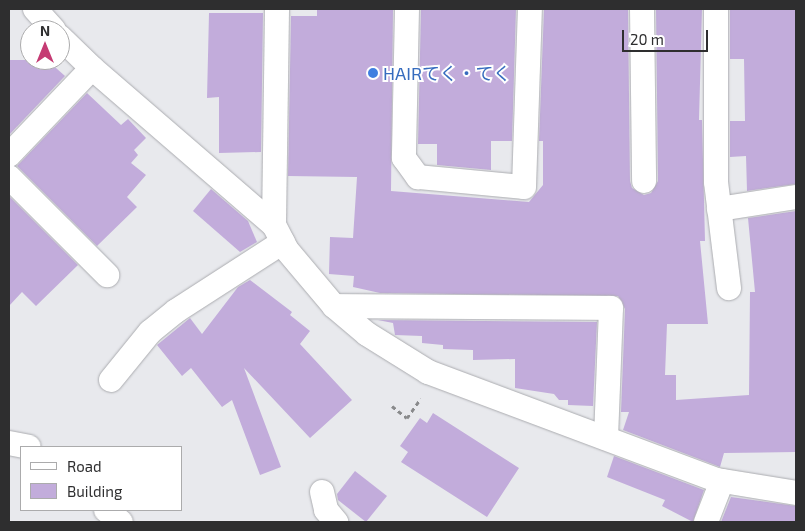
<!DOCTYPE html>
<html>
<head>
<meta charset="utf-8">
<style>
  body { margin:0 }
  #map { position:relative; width:805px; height:531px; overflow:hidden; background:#e8e9ed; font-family:"Exo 2","Noto Sans JP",sans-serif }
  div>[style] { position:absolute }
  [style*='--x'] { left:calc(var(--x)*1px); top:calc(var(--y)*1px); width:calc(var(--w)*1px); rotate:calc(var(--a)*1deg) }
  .building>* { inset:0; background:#c2acdb }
  .path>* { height:3px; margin-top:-1.5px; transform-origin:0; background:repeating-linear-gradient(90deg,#898a8c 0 4px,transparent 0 8px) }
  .roads { filter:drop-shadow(0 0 1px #abacb0) drop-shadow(0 0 1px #abacb0) }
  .minor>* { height:24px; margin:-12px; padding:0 12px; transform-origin:12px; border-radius:12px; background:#fff }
  .dots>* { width:14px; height:14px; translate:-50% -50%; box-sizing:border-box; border:2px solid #fff; border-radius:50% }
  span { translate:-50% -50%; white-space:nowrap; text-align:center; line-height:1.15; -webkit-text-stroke:4px #fff; paint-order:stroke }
  .shop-label { font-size:18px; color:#366cbe }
  .left { translate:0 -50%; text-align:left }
  .frame { position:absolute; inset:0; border:10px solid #2e2e2f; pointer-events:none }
  .legend { position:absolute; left:20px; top:446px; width:162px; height:65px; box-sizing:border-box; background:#fff; border:1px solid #ababac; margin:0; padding:6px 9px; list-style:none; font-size:15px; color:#2e2e2f }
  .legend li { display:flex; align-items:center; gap:10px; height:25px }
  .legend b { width:25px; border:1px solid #ababac }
  .north { position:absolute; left:20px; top:20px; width:50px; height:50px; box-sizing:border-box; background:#fff; border:1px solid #ababac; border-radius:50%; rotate:0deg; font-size:14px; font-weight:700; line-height:20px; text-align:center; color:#2e2e2f }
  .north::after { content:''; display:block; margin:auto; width:18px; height:22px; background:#c53b73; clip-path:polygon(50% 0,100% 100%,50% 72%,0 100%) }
  .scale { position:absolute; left:622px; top:30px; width:86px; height:22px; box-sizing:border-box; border:2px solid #2e2e2f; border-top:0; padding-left:6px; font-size:15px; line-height:18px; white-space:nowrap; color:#2e2e2f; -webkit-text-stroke:4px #fff; paint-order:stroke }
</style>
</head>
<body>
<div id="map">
  <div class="building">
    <div style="clip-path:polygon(317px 9px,393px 9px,391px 191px,529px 202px,543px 185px,543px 141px,539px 141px,544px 9px,628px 9px,630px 181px,632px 188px,644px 195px,651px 193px,658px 181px,656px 9px,702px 9px,699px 120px,702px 120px,705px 241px,700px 241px,708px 324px,667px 324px,665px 375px,676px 375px,676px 400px,749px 395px,750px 292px,755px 292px,748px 218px,796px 211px,796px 452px,724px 453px,720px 467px,623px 430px,629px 412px,621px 412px,625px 309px,618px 296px,380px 293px,353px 287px,354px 276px,329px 274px,330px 237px,353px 238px,357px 177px,288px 176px,291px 16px,317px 16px)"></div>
    <div style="clip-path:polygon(421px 9px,516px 9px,512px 141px,491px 141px,491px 170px,437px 165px,437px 144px,418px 144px)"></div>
    <div style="clip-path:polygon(730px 9px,796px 9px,796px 184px,747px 191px,746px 156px,730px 157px,730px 121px,745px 121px,744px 59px,730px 59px)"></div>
    <div style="clip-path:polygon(209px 13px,263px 13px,261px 152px,219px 153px,219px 97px,207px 98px)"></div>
    <div style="clip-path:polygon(9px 60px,47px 60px,65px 76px,9px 135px)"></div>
    <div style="clip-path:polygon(87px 93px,121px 125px,128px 119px,146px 138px,134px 150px,138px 155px,131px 163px,146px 175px,127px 197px,137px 207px,97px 246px,17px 166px)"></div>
    <div style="clip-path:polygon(211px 189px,248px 221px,257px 242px,240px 252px,193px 211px)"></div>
    <div style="clip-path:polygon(9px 196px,78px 265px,36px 306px,22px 292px,9px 306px)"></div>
    <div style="clip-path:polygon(250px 280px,292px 312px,290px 315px,310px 331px,300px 344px,352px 400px,310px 438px,244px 368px,281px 467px,260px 475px,232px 400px,222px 407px,191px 368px,182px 376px,157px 345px,190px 318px,202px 334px,238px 287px)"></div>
    <div style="clip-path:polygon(378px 320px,597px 322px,593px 406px,568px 405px,568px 400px,559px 400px,554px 394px,515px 388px,515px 359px,473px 360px,473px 350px,443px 349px,443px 345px,422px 343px,422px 336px,395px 335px,393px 323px)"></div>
    <div style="clip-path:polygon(433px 413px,519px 468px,487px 517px,401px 462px,408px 452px,400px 446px,420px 418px,427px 423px)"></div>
    <div style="clip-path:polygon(614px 456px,704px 490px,693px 522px,662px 506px,665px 500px,607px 477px)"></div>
    <div style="clip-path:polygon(355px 471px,387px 496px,366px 522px,338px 500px,337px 494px)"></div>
    <div style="clip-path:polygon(731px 497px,796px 506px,796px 522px,721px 522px)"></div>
  </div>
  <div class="path">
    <div style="--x:392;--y:406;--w:19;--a:39"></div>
    <div style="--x:407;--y:418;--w:24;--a:-55"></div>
  </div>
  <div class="roads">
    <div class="minor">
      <div style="--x:35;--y:9;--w:28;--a:48"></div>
      <div style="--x:407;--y:9;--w:149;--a:91.2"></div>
      <div style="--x:404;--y:158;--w:24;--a:54"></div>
      <div style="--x:418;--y:177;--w:106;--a:5.4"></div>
      <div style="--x:524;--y:187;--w:178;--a:-88.1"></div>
      <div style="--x:642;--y:9;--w:172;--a:89.3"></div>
      <div style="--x:716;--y:9;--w:173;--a:90"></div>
      <div style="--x:716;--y:182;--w:107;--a:83"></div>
      <div style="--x:60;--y:37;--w:45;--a:44.1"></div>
      <div style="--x:92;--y:68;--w:240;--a:40.8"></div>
      <div style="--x:274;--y:225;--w:27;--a:63"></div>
      <div style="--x:286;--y:249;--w:75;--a:49.9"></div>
      <div style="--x:334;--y:306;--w:43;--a:40.3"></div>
      <div style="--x:367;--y:334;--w:72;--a:31.9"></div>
      <div style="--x:428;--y:372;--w:309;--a:20.5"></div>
      <div style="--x:717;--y:480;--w:80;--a:9.3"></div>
      <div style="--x:9;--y:155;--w:120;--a:-46.3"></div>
      <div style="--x:9;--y:177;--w:139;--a:45"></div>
      <div style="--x:719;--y:209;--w:78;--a:-8.9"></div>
      <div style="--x:274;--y:225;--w:216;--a:-89.2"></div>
      <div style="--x:334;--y:306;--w:277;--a:0.4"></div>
      <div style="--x:611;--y:308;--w:130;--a:92.2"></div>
      <div style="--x:111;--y:380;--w:62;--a:-50.9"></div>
      <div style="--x:150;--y:332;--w:33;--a:-39"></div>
      <div style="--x:176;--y:311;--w:127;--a:-32.8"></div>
      <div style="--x:9;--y:443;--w:20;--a:11"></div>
      <div style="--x:322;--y:492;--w:18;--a:77"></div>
      <div style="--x:326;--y:510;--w:16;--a:50"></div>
      <div style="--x:106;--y:510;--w:19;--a:39"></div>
      <div style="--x:706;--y:522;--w:44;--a:-68.7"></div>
    </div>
  </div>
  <div class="dots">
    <div style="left:373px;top:73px;background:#3f7fe0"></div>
  </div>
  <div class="shop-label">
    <span class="left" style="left:383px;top:73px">HAIRてく・てく</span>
  </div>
  <div class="frame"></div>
  <ul class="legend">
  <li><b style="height:6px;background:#fff"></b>Road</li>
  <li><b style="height:14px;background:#c2acdb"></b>Building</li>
  </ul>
  <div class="north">N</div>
  <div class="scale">20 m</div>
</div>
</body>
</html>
